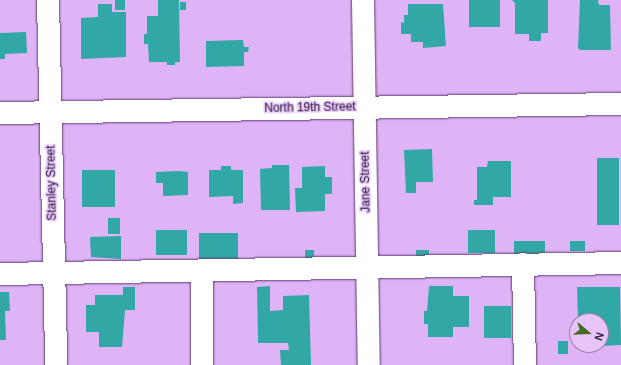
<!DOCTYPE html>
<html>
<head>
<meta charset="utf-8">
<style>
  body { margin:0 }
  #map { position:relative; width:621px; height:365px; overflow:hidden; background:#dfb4f7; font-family:Arial,sans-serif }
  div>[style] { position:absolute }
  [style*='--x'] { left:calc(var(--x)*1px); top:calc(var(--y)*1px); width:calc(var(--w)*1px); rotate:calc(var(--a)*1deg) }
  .building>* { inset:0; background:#31a8a6; transform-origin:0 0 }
  .roads { filter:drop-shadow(0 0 1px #5f3973) drop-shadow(0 0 1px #5f3973) }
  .minor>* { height:22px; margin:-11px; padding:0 11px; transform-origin:11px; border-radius:11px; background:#fff }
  span { translate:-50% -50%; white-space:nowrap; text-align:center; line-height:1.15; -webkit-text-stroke:3px #e7c5fb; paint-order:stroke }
  .street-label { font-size:12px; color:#271730 }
  .north { position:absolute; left:569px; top:313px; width:40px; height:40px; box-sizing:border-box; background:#e7c5fb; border:1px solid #9a7faa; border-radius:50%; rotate:109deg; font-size:11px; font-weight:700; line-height:16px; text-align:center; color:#271730 }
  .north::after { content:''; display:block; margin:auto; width:14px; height:18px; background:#456b25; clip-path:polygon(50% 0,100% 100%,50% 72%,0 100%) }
</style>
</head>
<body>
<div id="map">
  <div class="building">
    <div style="left:115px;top:0;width:10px;height:10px"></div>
    <div style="clip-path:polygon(158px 0,179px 0,180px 62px,175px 62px,175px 65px,167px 65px,167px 62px,149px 62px,148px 44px,144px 44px,144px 34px,147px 34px,147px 16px,158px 16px)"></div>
    <div style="left:469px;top:0;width:31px;height:27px"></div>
    <div style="clip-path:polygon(512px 0,548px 0,548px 33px,541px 33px,541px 41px,529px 41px,529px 34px,515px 34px,515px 3px)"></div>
    <div style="clip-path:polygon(580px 0,598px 0,599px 5px,610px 5px,611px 50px,580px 50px,578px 48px)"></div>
    <div style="left:180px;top:2px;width:6px;height:8px"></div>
    <div style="clip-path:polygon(98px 4px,112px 4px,112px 12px,126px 12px,126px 57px,81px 59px,81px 18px,98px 17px)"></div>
    <div style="clip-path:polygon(408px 4px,443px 4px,446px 46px,423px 48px,423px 42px,411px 42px,411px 34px,401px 34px,401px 22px,404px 23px,404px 15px,408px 15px)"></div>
    <div style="clip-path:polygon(26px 32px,27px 53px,5px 54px,5px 59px,0 59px,0 33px)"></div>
    <div style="clip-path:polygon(243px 40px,244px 47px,249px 47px,248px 52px,244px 52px,244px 66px,206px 67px,206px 41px)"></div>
    <div style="clip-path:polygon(432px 149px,433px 182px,416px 182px,416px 193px,406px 193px,404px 150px)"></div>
    <div style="left:597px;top:158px;width:22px;height:67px"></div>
    <div style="clip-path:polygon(488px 161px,511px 161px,511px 197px,493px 197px,493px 205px,474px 205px,474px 200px,477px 200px,477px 167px,487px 167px)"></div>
    <div style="clip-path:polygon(272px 165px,289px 165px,290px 210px,261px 210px,260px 169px,272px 168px)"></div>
    <div style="clip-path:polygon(221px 166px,231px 166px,231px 170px,243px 170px,243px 203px,233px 204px,233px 196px,209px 197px,209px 170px,221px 170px)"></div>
    <div style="clip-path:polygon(325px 166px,325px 177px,332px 177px,332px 194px,325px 194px,325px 211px,296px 212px,295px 188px,302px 188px,302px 167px)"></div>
    <div style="left:115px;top:170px;width:37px;height:33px;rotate:90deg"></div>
    <div style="clip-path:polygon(178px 171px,188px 172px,188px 195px,163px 196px,163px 183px,156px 183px,156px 172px)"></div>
    <div style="left:108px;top:218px;width:12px;height:16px"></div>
    <div style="left:156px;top:230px;width:31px;height:25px"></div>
    <div style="left:495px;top:230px;width:23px;height:27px;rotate:90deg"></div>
    <div style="left:199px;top:233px;width:39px;height:27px"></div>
    <div style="clip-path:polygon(121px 236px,121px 259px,91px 257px,90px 237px)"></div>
    <div style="left:514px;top:241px;width:31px;height:17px"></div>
    <div style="left:570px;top:241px;width:15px;height:10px"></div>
    <div style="left:305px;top:250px;width:9px;height:10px"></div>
    <div style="left:416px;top:250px;width:13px;height:9px"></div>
    <div style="clip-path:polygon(270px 286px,270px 311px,283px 310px,283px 296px,309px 295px,311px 365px,281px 365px,280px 350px,289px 350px,288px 343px,258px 343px,257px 287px)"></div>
    <div style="clip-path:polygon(429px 286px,453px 286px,453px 296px,469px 296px,469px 327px,453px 327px,453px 337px,428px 337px,428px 324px,424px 324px,424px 311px,427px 311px)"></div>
    <div style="clip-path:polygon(123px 287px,135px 287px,135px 310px,125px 310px,122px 347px,99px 347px,99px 332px,86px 332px,86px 305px,95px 305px,95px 295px,123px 295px)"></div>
    <div style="clip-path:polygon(577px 287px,620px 287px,621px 345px,601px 346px,601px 321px,578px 321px)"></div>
    <div style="clip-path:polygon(0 292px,9px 292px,10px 311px,5px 311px,6px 340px,0 340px)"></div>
    <div style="left:484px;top:306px;width:27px;height:32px"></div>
    <div style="left:558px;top:341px;width:10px;height:13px"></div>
  </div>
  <div class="roads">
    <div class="minor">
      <div style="--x:48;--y:0;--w:365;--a:88.7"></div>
      <div style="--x:363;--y:0;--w:365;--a:89.1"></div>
      <div style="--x:0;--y:113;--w:621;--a:-0.83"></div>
      <div style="--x:523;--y:264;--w:101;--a:88.9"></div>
      <div style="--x:202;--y:270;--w:95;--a:90"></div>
      <div style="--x:0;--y:274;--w:621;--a:-1.01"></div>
    </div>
  </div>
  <div class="street-label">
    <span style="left:310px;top:108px;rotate:-1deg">North 19th Street</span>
    <span style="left:366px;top:182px;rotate:-91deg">Jane Street</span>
    <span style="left:52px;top:183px;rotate:-91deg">Stanley Street</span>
  </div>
  <div class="north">N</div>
</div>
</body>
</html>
